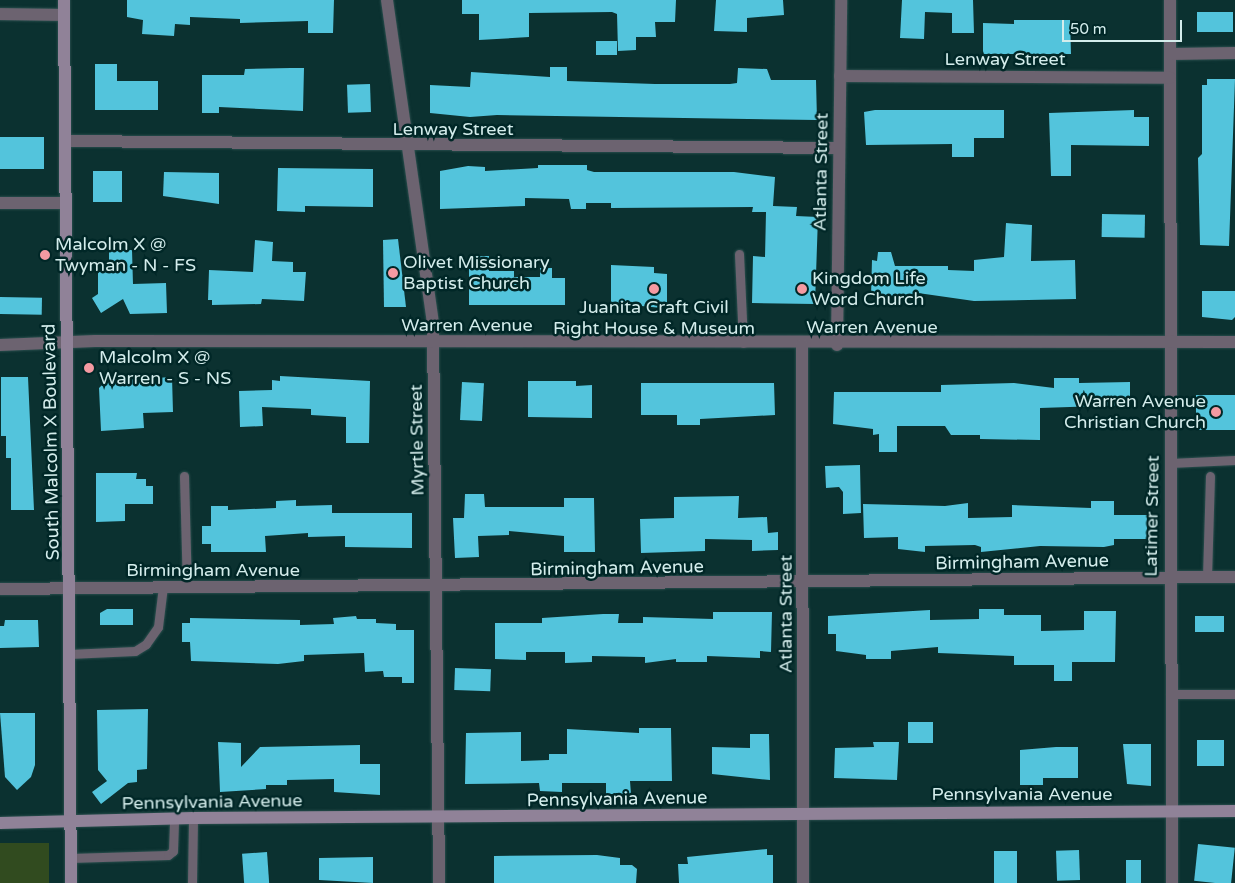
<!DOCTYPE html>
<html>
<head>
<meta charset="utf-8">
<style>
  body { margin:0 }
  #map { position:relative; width:1235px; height:883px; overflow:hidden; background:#0b3130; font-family:"Varela Round",sans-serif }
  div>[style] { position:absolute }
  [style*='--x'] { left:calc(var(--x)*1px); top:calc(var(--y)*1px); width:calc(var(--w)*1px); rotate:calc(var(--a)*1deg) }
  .green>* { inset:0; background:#314b1f; transform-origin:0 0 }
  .building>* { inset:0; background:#53c4dc; transform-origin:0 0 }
  .roads { filter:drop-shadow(0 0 1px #2b4f4e) drop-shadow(0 0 1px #2b4f4e) }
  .lane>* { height:9px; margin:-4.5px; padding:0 4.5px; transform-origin:4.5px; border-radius:4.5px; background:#6c6370 }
  .street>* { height:12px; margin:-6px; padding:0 6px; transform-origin:6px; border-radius:6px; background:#6c6370 }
  .secondary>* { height:12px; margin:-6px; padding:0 6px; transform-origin:6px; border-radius:6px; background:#908298 }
  .dots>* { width:14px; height:14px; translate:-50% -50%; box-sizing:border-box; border:2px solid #002727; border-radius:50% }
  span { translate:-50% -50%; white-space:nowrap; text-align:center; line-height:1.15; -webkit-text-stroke:5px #002727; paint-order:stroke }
  .street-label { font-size:18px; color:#d4edec }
  .poi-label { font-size:18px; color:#d4edec }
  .left { translate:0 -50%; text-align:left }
  .right { translate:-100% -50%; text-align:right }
  .scale { position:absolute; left:1062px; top:20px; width:120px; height:22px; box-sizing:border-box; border:2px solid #d4edec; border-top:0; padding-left:6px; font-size:15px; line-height:18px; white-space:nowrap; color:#d4edec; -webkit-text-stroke:4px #002727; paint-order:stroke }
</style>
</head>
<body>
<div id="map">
  <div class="green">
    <div style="left:49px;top:843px;width:40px;height:49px;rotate:90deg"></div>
  </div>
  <div class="building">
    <div style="clip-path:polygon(127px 0,334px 0,333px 33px,308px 33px,308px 21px,240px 23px,240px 19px,190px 17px,190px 25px,175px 24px,174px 36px,142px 34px,143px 20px,127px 17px)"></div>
    <div style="clip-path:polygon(462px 0,676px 0,675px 22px,655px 22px,656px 37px,636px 37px,636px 50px,618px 51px,617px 14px,612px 12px,529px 13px,529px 37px,479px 40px,479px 14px,462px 14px)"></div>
    <div style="clip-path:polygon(716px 0,783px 0,784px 15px,747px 18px,747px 32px,714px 31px)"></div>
    <div style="clip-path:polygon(902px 0,973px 0,974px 33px,952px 33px,952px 13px,925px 12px,924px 39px,900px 38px)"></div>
    <div style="left:1197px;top:12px;width:36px;height:20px"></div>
    <div style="clip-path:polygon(1014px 20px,1070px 20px,1071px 54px,983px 54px,983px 23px,1014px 24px)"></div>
    <div style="left:596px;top:41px;width:21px;height:14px"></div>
    <div style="clip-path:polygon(95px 64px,117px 64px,117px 81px,158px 81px,158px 110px,95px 110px)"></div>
    <div style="clip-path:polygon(550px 67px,567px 67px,567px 81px,655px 84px,730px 84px,737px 83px,738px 68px,767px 69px,771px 80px,816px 80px,817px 120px,497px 115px,470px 117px,430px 113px,430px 85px,470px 87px,471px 72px,550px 77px)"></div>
    <div style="clip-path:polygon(291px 68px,304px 68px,303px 111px,219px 107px,219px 113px,202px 113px,202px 75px,244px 75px,245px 69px)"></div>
    <div style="clip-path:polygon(1207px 79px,1235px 79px,1229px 246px,1200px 245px,1198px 158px,1202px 154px,1202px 85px,1207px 85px)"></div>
    <div style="left:370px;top:84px;width:28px;height:23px;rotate:88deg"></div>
    <div style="clip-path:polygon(875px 110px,1004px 110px,1004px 138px,974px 138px,974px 157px,952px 157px,952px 144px,866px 145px,864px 112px)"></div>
    <div style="clip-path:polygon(1134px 110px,1134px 117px,1149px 117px,1149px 146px,1071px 145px,1071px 176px,1051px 176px,1049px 113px)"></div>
    <div style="left:0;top:137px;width:44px;height:32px"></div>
    <div style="clip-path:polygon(538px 165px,587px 165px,587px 170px,594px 172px,734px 172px,775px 177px,773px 206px,797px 207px,796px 216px,818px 217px,815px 304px,752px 303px,753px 256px,765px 257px,766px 212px,752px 212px,753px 207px,611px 208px,611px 203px,586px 203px,586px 209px,571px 209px,569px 199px,525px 198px,525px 206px,440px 209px,440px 171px,468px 166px,485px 167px,485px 171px,538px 168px)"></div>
    <div style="clip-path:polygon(278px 168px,373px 169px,373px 207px,305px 206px,305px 212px,277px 211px)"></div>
    <div style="left:93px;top:171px;width:29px;height:31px"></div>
    <div style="clip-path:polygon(164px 172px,219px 173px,219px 204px,163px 196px)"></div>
    <div style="left:1102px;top:214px;width:43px;height:23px;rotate:1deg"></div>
    <div style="clip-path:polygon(1006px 223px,1032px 225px,1031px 261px,1075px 260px,1076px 299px,974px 301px,918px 293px,918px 298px,871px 295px,872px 260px,877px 261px,878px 252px,891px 252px,895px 266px,948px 266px,948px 270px,974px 271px,974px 260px,1004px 257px)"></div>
    <div style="clip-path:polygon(398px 239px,406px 307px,384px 307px,383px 240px)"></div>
    <div style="clip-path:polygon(255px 240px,273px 242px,272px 261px,293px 262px,293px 272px,306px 272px,304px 301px,262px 299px,261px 304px,212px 305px,212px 300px,208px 300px,209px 270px,253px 272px)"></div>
    <div style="clip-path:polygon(109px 250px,132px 250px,133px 284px,166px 283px,167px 313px,130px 314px,123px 299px,101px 313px,92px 298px,98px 294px,98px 266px,109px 266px)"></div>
    <div style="clip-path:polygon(469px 256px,489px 256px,489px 271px,514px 271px,514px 277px,540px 277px,540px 268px,552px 268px,552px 278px,565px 278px,565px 305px,469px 305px)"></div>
    <div style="clip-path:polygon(611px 265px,654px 267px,654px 273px,667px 274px,667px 303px,662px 303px,662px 308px,611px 303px)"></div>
    <div style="clip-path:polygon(1202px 291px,1235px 291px,1235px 317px,1232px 320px,1202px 317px)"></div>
    <div style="left:0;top:297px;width:42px;height:17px;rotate:1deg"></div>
    <div style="clip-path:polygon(280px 376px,370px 381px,369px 443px,346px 443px,346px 417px,311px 415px,311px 409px,262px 407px,263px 426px,240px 427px,239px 391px,272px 390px,272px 380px,280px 381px)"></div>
    <div style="clip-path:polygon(1px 377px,28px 377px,34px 510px,11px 510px,11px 458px,6px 458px,6px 436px,1px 436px)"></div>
    <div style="clip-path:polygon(172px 377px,173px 412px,143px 413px,144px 428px,101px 431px,99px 388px,106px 381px)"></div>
    <div style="clip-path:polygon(1054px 378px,1079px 378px,1079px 383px,1130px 382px,1130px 405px,1040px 408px,1040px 440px,980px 439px,980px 435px,951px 435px,945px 426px,897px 426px,897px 452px,879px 452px,879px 434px,873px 435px,873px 429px,833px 424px,834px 392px,941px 392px,941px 385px,1014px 383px,1054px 388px)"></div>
    <div style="clip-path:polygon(528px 381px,576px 381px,576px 386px,592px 385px,592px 418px,528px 417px)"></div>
    <div style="left:462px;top:382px;width:22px;height:38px;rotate:3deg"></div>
    <div style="clip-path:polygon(641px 383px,774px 383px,775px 415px,700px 419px,700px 425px,677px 425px,677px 415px,641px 415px)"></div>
    <div style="left:1196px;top:395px;width:39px;height:35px"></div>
    <div style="clip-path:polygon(860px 465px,861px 513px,843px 514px,843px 492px,839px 487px,826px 488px,825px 466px)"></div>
    <div style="clip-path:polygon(96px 473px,137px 473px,136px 479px,146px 479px,146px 486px,153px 486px,153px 504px,125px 504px,125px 521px,96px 522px)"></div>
    <div style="clip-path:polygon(465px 494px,484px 494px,485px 507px,564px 507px,564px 498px,594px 498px,595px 552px,564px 552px,564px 536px,509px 531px,509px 535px,478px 536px,479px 557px,455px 558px,453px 518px,464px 518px)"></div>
    <div style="clip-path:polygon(739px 496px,738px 518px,767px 517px,768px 533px,778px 532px,778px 550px,752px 551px,752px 540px,705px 539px,705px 551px,641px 553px,640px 519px,674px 518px,674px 497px)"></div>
    <div style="clip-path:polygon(296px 500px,296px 506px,332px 505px,332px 513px,412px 513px,412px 548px,345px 547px,345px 536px,308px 537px,308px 533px,265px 536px,266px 552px,211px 552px,211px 544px,202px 544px,202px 526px,211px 526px,211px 506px,228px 506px,228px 510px,276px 508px,276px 501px)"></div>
    <div style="clip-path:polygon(1091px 501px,1114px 501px,1114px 515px,1147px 515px,1147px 539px,1114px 539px,1114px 545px,1104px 547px,1040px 546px,981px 552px,981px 547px,975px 545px,925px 546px,925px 552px,898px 549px,898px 537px,864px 538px,863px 504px,945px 506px,968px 503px,968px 518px,1012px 517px,1012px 505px,1091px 508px)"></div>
    <div style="clip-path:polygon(107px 609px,133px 609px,133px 625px,100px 625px,100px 613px)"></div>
    <div style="clip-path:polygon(979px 609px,1004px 609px,1004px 615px,1041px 615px,1041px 631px,1084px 630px,1084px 611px,1116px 611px,1115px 662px,1072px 662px,1072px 681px,1054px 681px,1054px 665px,1014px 665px,1014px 656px,938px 653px,938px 647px,891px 651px,891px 659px,866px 659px,866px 655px,836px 651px,836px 634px,828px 634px,828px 616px,930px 610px,930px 620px,979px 619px)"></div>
    <div style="clip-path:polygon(713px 612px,772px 612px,771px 652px,760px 651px,760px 658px,707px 656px,707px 662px,676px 662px,676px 659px,645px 663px,645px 657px,592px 656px,592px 662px,565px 663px,565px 652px,526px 652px,526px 660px,495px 659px,495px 623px,542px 623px,542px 618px,603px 614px,619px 614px,618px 623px,643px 623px,643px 617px,713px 619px)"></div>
    <div style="clip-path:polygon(356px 616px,357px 619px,376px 619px,376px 623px,396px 624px,396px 630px,414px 630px,414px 683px,402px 683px,402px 677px,384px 677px,383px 671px,365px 672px,364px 653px,304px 655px,304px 661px,278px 664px,191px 661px,190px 642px,182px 642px,182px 623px,190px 623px,190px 618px,300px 620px,300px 625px,334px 624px,333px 618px)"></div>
    <div style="left:1224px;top:616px;width:16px;height:29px;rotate:90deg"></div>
    <div style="clip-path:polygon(5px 620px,38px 620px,39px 647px,0 648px,0 626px,4px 626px)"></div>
    <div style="left:455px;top:668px;width:36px;height:22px;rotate:2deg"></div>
    <div style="clip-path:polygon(148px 709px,147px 769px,137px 770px,137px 782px,128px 783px,101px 804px,92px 792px,107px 781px,98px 770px,97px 710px)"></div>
    <div style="clip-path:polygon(0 713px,35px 713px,35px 765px,31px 777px,17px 790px,5px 777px)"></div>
    <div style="left:908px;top:722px;width:25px;height:21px"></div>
    <div style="clip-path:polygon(639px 728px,671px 728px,672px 781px,630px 781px,631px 794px,606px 794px,606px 783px,562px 783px,562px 792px,540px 791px,539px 783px,465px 784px,466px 733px,521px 732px,521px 761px,549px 760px,549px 754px,567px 754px,567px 729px,639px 733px)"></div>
    <div style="clip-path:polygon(750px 734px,769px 734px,770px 780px,712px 774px,712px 747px,750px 748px)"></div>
    <div style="left:1197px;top:740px;width:27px;height:26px"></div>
    <div style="clip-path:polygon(218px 742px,241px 743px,241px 767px,260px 747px,360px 745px,360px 764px,380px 764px,380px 795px,334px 792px,334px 779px,287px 780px,287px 785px,266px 785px,266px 789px,220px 792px)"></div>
    <div style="clip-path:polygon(873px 742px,899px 742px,897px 780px,834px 778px,835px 748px,874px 747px)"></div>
    <div style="clip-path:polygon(1123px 744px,1151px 744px,1151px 786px,1127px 784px)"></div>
    <div style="clip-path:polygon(1056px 747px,1078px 747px,1078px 778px,1043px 778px,1043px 785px,1020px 785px,1020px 750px)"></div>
    <div style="left:1198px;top:844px;width:37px;height:37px;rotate:6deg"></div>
    <div style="clip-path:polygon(767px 849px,767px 855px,773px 855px,773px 883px,679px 883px,678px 864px,688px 864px,687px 857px)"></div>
    <div style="left:1079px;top:850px;width:30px;height:23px;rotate:88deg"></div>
    <div style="left:994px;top:851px;width:23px;height:32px"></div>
    <div style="left:267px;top:852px;width:31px;height:25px;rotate:86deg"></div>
    <div style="clip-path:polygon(597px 855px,620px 858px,620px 865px,632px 865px,637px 869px,636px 883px,494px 883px,494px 856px)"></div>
    <div style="clip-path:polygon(373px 857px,373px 883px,319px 880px,319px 858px)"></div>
    <div style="left:1126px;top:860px;width:15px;height:23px"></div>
  </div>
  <div class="roads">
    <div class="lane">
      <div style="--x:739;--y:254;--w:89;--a:87.4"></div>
      <div style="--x:1170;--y:463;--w:65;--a:-2.6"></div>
      <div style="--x:184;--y:476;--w:111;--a:88.5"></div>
      <div style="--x:1207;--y:577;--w:101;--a:-88.3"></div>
      <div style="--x:69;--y:654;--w:66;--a:-2.6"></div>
      <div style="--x:135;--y:651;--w:13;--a:-32"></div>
      <div style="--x:146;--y:644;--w:21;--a:-55"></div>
      <div style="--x:158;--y:627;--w:39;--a:-83"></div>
      <div style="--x:1170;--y:694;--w:65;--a:0"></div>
      <div style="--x:70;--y:858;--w:98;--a:-1.8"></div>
      <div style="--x:168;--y:855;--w:6;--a:-39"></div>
      <div style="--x:173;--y:851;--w:33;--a:-88"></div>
      <div style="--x:192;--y:883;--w:65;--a:-89.1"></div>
    </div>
    <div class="street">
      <div style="--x:387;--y:0;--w:328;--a:81.9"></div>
      <div style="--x:433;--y:325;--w:558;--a:89.38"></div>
      <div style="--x:1170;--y:0;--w:883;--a:89.87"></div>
      <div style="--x:0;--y:14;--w:64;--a:0.9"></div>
      <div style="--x:1170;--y:54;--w:65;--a:-0.9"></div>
      <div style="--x:840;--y:76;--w:330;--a:0.3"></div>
      <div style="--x:66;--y:141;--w:773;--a:0.52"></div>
      <div style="--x:0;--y:203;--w:66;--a:0"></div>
      <div style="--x:0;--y:345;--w:95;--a:-2.4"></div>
      <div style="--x:95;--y:341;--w:1140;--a:0.05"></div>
      <div style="--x:802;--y:345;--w:538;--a:89.89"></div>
      <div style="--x:837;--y:345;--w:345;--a:-89.3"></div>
      <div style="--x:0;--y:589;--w:1235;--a:-0.56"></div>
    </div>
    <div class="secondary">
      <div style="--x:64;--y:0;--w:883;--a:89.55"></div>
      <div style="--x:0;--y:823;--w:193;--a:-1.5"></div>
      <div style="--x:193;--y:818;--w:1042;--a:-0.38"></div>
    </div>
  </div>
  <div class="dots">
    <div style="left:45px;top:255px;background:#f49aa2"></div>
    <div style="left:393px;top:273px;background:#f49aa2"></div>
    <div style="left:654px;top:289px;background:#f49aa2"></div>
    <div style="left:802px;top:289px;background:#f49aa2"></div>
    <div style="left:89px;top:368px;background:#f49aa2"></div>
    <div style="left:1216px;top:412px;background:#f49aa2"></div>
  </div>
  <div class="street-label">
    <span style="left:1005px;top:59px">Lenway Street</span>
    <span style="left:453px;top:129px">Lenway Street</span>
    <span style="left:821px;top:172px;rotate:-89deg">Atlanta Street</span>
    <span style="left:467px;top:325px">Warren Avenue</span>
    <span style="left:872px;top:327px">Warren Avenue</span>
    <span style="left:417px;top:440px;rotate:-91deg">Myrtle Street</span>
    <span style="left:51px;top:442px;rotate:-91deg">South Malcolm X Boulevard</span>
    <span style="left:1152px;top:516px;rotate:-89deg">Latimer Street</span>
    <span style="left:1022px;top:562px;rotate:-1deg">Birmingham Avenue</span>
    <span style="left:617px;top:568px;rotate:-1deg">Birmingham Avenue</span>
    <span style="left:213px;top:570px">Birmingham Avenue</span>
    <span style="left:786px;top:614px;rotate:-90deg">Atlanta Street</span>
    <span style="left:1022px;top:794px">Pennsylvania Avenue</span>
    <span style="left:617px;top:799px;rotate:-1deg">Pennsylvania Avenue</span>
    <span style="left:212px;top:802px;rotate:-1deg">Pennsylvania Avenue</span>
  </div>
  <div class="poi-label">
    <span class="left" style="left:55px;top:255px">Malcolm X @<br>Twyman - N - FS</span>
    <span class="left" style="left:403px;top:273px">Olivet Missionary<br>Baptist Church</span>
    <span class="left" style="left:812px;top:289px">Kingdom Life<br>Word Church</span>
    <span style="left:654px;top:318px">Juanita Craft Civil<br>Right House &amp; Museum</span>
    <span class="left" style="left:99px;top:368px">Malcolm X @<br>Warren - S - NS</span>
    <span class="right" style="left:1206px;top:412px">Warren Avenue<br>Christian Church</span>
  </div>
  <div class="scale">50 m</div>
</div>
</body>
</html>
